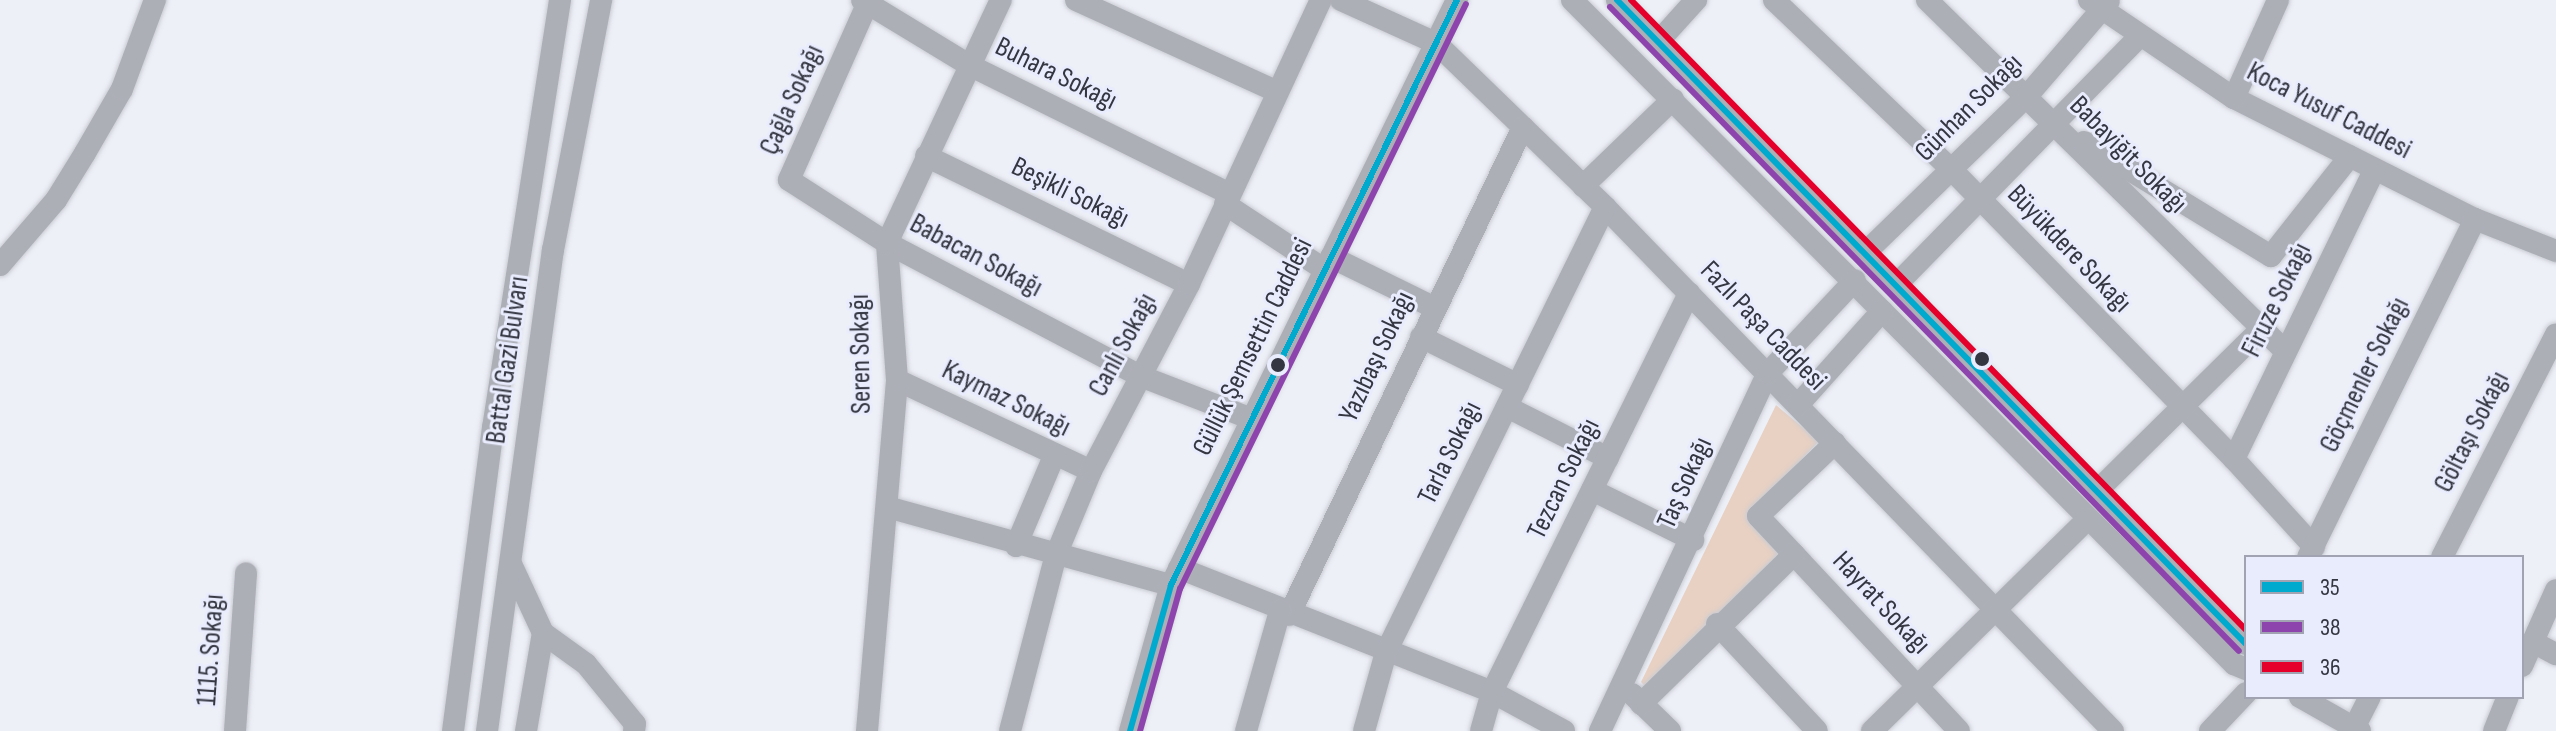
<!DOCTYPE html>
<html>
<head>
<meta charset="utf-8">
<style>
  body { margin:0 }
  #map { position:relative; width:2556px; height:731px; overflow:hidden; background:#eef0f8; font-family:"Sofia Sans Condensed",sans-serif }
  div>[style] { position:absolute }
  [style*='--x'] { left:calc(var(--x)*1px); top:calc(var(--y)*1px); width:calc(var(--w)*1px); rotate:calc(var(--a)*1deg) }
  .green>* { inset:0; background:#e8d1c3 }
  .roads { filter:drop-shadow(0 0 2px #caccd3) drop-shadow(0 0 2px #caccd3) }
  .minor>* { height:22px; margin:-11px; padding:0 11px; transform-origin:11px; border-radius:11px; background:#adafb7 }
  .bus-1>* { height:6px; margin:-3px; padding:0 3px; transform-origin:3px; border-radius:3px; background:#00a9ce }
  .bus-2>* { height:6px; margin:-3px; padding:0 3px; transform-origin:3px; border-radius:3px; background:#8e44ad }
  .bus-3>* { height:6px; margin:-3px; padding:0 3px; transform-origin:3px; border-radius:3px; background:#e4002b }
  .dots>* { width:22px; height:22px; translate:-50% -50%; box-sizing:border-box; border:4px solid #e9ecfd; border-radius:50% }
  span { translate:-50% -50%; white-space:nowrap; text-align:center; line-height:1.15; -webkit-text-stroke:6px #e9ecfd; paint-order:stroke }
  .street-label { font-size:28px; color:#343641 }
  .legend { position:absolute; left:2244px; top:555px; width:280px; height:144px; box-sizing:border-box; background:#e9ecfd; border:2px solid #a1a3b2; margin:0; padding:10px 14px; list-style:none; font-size:24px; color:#343641 }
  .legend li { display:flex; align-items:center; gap:16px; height:40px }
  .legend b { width:40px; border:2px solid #a1a3b2 }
</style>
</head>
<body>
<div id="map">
  <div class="green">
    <div style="clip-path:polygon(1776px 405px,1819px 441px,1747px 516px,1778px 554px,1646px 687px,1641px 682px)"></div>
  </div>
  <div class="roads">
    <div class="minor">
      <div style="--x:862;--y:0;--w:125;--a:31.3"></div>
      <div style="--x:969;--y:65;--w:289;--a:26.3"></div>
      <div style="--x:869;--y:0;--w:197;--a:114"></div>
      <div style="--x:789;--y:180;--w:117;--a:32.7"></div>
      <div style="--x:887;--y:243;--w:286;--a:27.7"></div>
      <div style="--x:1140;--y:376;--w:120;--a:21"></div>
      <div style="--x:1076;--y:0;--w:220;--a:24.5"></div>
      <div style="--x:1341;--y:0;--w:104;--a:24.4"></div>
      <div style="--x:1436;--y:43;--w:235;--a:44.1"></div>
      <div style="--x:1605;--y:207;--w:730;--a:45.89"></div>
      <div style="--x:1572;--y:0;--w:938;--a:45.09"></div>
      <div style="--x:2234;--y:664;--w:13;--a:23"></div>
      <div style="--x:1617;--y:0;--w:900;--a:45.68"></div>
      <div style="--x:1774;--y:0;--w:243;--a:43.7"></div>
      <div style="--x:1950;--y:168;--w:407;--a:45.7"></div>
      <div style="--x:2234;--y:459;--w:119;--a:47.7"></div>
      <div style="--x:1927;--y:0;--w:501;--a:44.43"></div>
      <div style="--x:2089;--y:0;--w:175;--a:34.1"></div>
      <div style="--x:2234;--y:98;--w:270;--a:26.7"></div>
      <div style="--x:2475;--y:219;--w:87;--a:21.6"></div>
      <div style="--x:1658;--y:42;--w:57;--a:-47.9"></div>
      <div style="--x:2234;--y:98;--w:107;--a:-65.8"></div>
      <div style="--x:2084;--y:142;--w:219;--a:31.4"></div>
      <div style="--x:2271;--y:256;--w:127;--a:-51.7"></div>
      <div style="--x:926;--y:156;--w:292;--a:26"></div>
      <div style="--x:1583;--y:186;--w:125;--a:-44"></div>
      <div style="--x:1225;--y:204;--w:120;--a:33.4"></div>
      <div style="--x:1865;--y:253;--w:226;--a:-44.1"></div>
      <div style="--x:2027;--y:96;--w:125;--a:-49.2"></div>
      <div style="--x:1331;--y:257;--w:114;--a:26.1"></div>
      <div style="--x:0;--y:265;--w:86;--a:-49.3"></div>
      <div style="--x:56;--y:200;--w:55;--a:-58.3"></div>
      <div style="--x:85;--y:153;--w:74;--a:-60"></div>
      <div style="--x:122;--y:89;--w:95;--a:-69.7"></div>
      <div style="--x:1896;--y:285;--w:347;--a:-45.6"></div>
      <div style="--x:1421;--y:337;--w:108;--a:26.3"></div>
      <div style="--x:897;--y:380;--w:214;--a:25.1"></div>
      <div style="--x:1798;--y:405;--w:126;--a:-48.2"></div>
      <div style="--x:1507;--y:407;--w:113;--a:26.8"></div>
      <div style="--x:1835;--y:443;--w:106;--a:136.5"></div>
      <div style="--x:1758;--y:516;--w:294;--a:46.9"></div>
      <div style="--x:2234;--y:459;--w:322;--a:-64.1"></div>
      <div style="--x:1592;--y:490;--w:113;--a:26.3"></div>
      <div style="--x:2097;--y:491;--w:228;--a:-44.6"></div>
      <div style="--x:887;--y:507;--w:295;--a:15.4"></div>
      <div style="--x:1016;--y:546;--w:98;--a:-67.1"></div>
      <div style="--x:2308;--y:557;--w:377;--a:-63.7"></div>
      <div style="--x:2442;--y:557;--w:250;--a:-62.9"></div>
      <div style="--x:511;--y:564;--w:76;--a:65.1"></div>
      <div style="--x:543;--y:633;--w:53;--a:35.8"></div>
      <div style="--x:586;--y:664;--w:77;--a:50.8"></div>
      <div style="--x:635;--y:724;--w:7;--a:98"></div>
      <div style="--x:1179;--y:568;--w:337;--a:21.6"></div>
      <div style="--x:1492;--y:692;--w:82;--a:28.4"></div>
      <div style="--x:1289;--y:615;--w:541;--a:-64.38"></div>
      <div style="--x:1717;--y:624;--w:146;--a:46.9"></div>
      <div style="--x:2533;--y:642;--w:26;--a:28"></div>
      <div style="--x:2522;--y:666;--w:83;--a:-65.9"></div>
      <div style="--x:1632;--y:694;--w:53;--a:44.2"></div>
      <div style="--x:2300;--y:697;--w:69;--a:29.5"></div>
      <div style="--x:1641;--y:704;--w:214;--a:-44.4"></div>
      <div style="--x:2354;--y:728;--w:35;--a:-63"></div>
      <div style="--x:235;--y:731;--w:158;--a:-86"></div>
      <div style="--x:453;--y:731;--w:306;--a:-82.5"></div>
      <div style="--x:493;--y:428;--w:433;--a:-81.1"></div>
      <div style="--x:487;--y:731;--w:486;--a:-82.2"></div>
      <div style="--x:553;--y:250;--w:255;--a:-79.1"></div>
      <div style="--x:526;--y:731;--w:99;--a:-80.2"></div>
      <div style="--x:867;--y:731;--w:352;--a:-85.1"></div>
      <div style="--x:897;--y:380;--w:137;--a:-94.2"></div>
      <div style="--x:887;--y:243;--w:268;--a:-64.9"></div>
      <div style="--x:1010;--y:731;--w:182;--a:-75.4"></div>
      <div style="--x:1056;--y:555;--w:91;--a:-67.4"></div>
      <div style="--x:1091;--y:471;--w:211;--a:-62.3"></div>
      <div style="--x:1189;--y:284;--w:313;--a:-65.1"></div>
      <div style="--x:1130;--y:731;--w:152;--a:-74.3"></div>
      <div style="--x:1171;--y:585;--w:651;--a:-63.95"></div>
      <div style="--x:1246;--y:731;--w:125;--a:-74.2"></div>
      <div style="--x:1364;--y:731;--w:82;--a:-74.4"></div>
      <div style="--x:1386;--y:652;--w:496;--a:-63.8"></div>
      <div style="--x:1481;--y:731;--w:41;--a:-74.2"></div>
      <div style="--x:1492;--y:692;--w:445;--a:-63.7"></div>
      <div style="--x:1600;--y:731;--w:395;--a:-64.9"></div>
      <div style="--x:1768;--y:373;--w:127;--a:-46.9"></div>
      <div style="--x:1872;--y:731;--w:303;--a:-44.5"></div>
      <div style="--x:2210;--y:731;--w:52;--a:-46.5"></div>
      <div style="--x:2494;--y:731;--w:37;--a:-68"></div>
    </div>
  </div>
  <div class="bus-1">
    <div style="--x:1617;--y:0;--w:900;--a:45.68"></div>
    <div style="--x:1130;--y:731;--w:152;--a:-74.3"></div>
    <div style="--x:1171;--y:585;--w:651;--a:-63.95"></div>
  </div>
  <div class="bus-2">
    <div style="--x:1610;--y:7;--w:900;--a:45.68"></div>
    <div style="--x:1140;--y:731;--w:148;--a:-74.3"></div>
    <div style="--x:1180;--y:589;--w:651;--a:-63.95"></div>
  </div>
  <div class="bus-3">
    <div style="--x:1631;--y:0;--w:880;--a:45.69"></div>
  </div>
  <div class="dots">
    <div style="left:1982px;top:359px;background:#343641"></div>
    <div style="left:1278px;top:365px;background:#343641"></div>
  </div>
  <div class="street-label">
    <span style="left:1056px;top:74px;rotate:26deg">Buhara Sokağı</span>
    <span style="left:792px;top:100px;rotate:-66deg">Çağla Sokağı</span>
    <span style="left:1969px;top:108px;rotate:-45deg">Günhan Sokağı</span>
    <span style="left:2329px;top:111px;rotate:27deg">Koca Yusuf Caddesi</span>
    <span style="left:2128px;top:155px;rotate:45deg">Babayiğit Sokağı</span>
    <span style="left:1070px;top:193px;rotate:26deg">Beşikli Sokağı</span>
    <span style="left:2069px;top:249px;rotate:46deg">Büyükdere Sokağı</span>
    <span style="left:976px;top:256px;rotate:28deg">Babacan Sokağı</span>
    <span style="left:2277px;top:300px;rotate:-64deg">Firuze Sokağı</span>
    <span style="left:1763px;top:326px;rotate:46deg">Fazlı Paşa Caddesi</span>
    <span style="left:1123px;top:345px;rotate:-62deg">Canlı Sokağı</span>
    <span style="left:1253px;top:347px;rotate:-64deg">Güllük Şemsettin Caddesi</span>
    <span style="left:861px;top:354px;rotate:-91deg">Seren Sokağı</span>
    <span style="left:1377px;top:357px;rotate:-65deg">Yazıbaşı Sokağı</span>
    <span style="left:508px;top:360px;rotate:-82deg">Battal Gazi Bulvarı</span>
    <span style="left:2365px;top:375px;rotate:-64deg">Göçmenler Sokağı</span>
    <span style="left:1006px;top:399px;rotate:26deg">Kaymaz Sokağı</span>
    <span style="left:2472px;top:432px;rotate:-63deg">Göltaşı Sokağı</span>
    <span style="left:1450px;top:453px;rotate:-64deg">Tarla Sokağı</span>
    <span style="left:1564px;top:479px;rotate:-64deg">Tezcan Sokağı</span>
    <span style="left:1685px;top:483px;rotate:-66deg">Taş Sokağı</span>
    <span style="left:1881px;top:603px;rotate:47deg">Hayrat Sokağı</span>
    <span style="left:211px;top:650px;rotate:-86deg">1115. Sokağı</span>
  </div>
  <ul class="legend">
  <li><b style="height:10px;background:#00a9ce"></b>35</li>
  <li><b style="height:10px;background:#8e44ad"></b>38</li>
  <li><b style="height:10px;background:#e4002b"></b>36</li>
  </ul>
</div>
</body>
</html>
